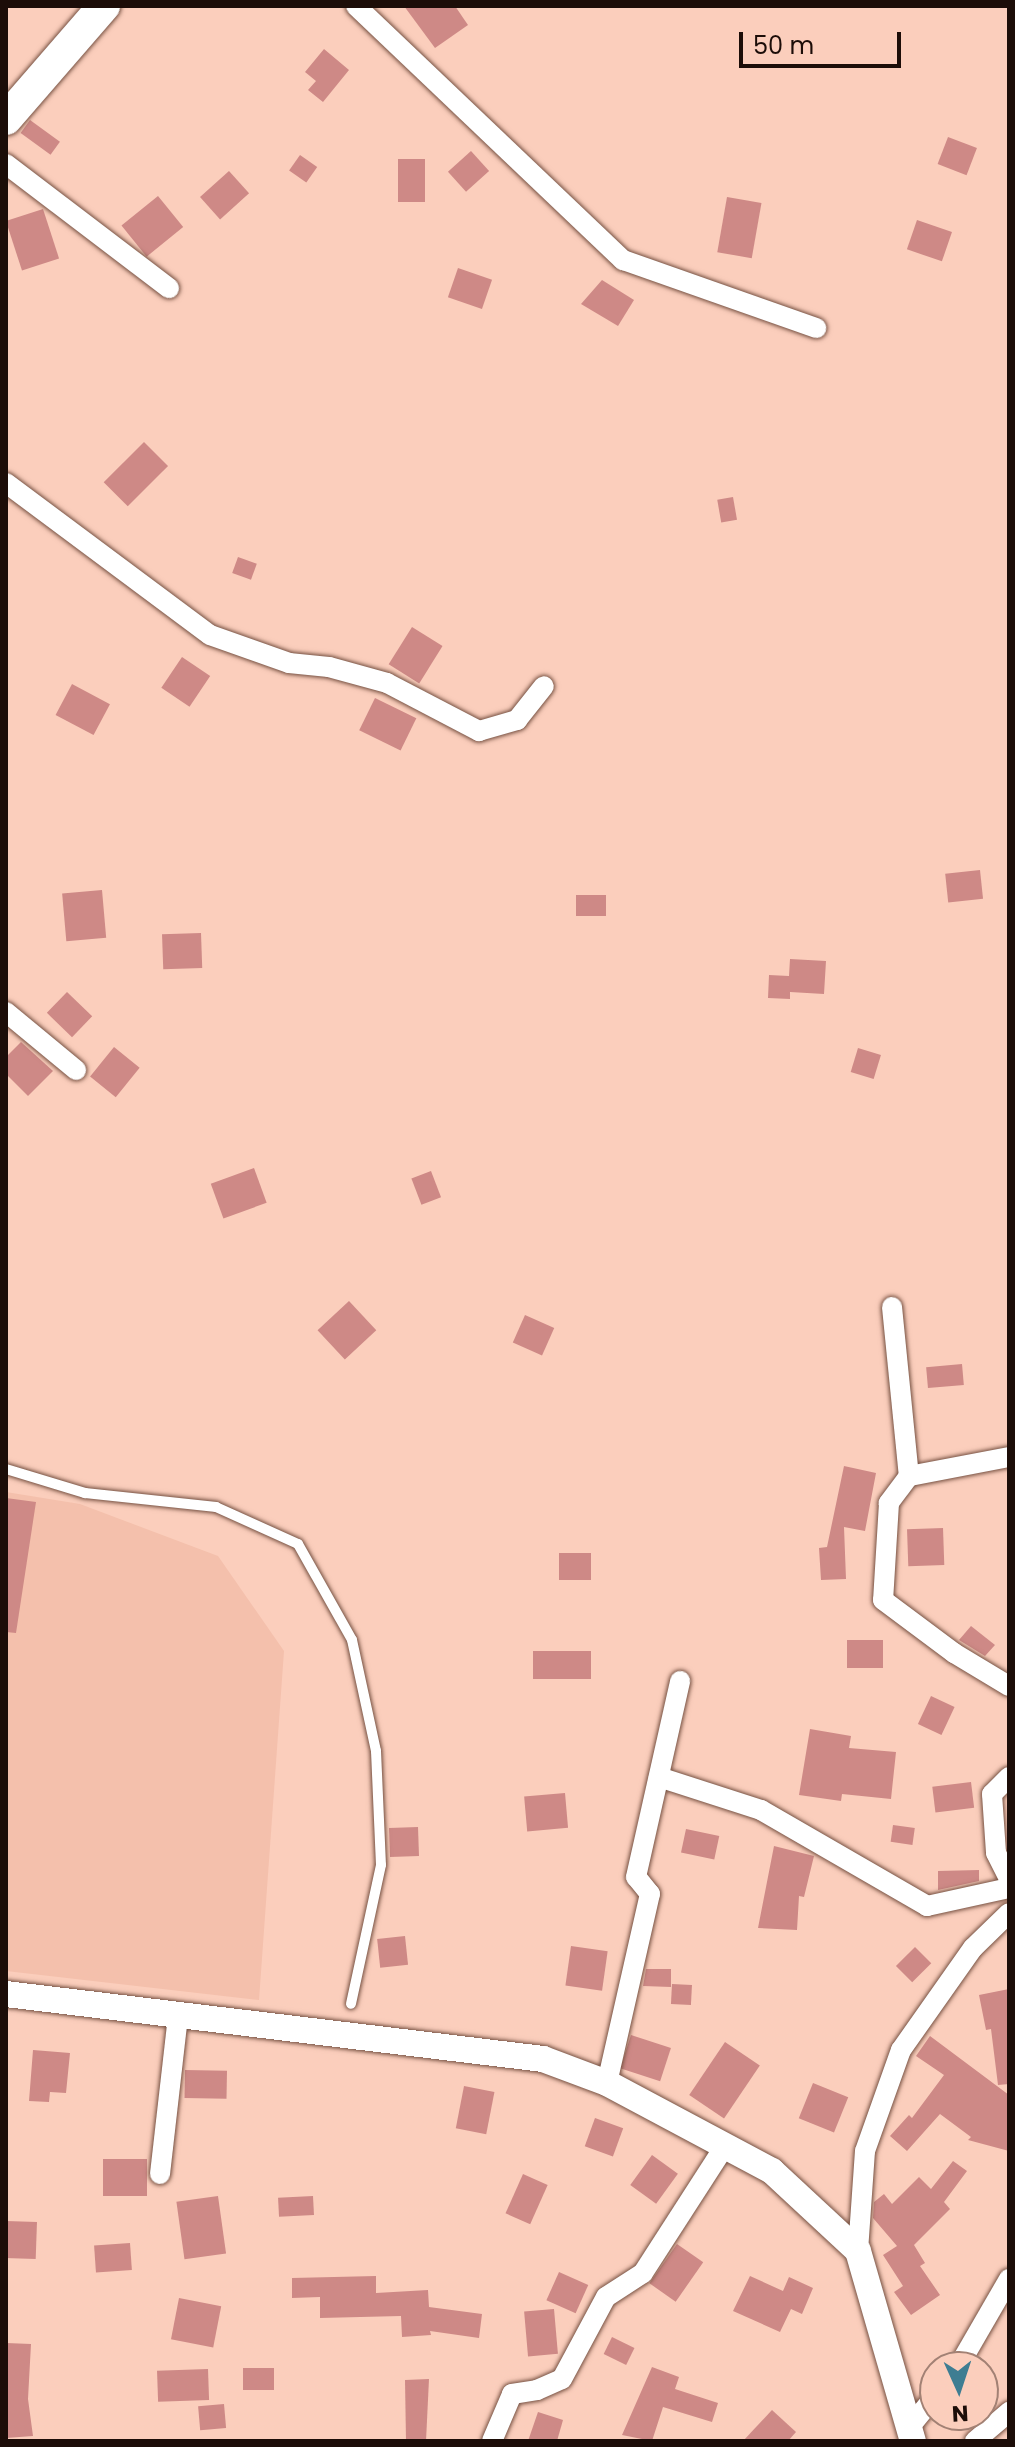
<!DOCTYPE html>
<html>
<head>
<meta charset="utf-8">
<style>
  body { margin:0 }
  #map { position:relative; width:1015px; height:2447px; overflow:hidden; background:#fbcebc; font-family:Poppins,sans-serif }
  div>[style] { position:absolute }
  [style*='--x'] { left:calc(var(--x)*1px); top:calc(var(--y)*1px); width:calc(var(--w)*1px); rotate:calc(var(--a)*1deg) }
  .built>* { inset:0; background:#f4c0ac }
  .building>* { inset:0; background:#ce8986; transform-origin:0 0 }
  .roads { filter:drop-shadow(0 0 2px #765142) drop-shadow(0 0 2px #765142) }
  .service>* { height:10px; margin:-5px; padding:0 5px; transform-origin:5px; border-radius:5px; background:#fff }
  .minor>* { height:20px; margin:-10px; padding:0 10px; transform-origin:10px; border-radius:10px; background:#fff }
  .tertiary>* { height:26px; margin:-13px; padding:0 13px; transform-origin:13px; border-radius:13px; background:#fff }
  .primary>* { height:32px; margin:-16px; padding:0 16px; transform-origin:16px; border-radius:16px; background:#fff }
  span { translate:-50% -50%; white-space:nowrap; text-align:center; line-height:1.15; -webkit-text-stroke:6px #fbcebc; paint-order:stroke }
  .frame { position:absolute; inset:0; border:8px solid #1c0d08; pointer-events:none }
  .north { position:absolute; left:919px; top:2351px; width:80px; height:80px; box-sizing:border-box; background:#fbcebc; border:2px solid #a28174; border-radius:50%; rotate:177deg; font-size:22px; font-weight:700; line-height:32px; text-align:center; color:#1c0d08 }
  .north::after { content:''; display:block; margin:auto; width:28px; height:36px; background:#3e7d92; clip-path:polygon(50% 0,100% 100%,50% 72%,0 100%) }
  .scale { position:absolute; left:739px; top:32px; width:162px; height:36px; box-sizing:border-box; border:4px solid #1c0d08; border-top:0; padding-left:10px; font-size:24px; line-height:28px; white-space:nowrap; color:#1c0d08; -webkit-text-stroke:6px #fbcebc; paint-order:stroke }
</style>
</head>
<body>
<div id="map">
  <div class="built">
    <div style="clip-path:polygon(6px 1492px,80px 1504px,218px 1556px,284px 1651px,259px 2000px,6px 1971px)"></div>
  </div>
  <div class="building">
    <div style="clip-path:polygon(404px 6px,455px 6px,468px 25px,435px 48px)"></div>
    <div style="clip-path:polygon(324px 49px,349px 70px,323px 102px,308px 90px,316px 81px,305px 72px)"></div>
    <div style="left:30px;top:120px;width:37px;height:16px;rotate:36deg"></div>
    <div style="left:948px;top:137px;width:31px;height:29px;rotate:21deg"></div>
    <div style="left:471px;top:151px;width:27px;height:31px;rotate:48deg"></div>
    <div style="left:300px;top:155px;width:21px;height:19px;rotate:35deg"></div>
    <div style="left:425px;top:159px;width:43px;height:27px;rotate:90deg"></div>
    <div style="left:229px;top:171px;width:30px;height:39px;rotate:48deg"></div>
    <div style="left:158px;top:196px;width:40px;height:47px;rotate:51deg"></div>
    <div style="left:727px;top:197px;width:35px;height:56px;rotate:10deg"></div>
    <div style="left:43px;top:209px;width:52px;height:39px;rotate:72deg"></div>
    <div style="left:917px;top:220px;width:37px;height:31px;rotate:19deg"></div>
    <div style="left:458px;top:268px;width:36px;height:31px;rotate:19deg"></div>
    <div style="clip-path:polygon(602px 280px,634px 300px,618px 326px,581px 304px)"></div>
    <div style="left:144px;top:442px;width:34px;height:57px;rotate:45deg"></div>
    <div style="left:733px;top:497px;width:23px;height:16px;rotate:80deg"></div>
    <div style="left:238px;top:557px;width:20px;height:17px;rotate:20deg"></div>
    <div style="left:412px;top:627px;width:36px;height:44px;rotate:32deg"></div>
    <div style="left:182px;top:657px;width:34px;height:37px;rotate:34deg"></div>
    <div style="left:72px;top:684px;width:43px;height:35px;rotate:28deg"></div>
    <div style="left:375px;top:698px;width:46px;height:36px;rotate:26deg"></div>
    <div style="left:980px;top:870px;width:29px;height:35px;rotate:84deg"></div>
    <div style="left:102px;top:890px;width:48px;height:40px;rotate:85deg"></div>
    <div style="left:576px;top:895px;width:30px;height:21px"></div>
    <div style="left:201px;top:933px;width:35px;height:39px;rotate:88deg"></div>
    <div style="clip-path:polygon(790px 959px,826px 961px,824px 994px,790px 992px,790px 999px,768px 998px,769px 975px,789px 976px)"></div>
    <div style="left:67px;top:992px;width:35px;height:29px;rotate:44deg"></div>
    <div style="clip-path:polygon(21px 1042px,53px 1071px,28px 1096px,6px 1074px,6px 1057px)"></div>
    <div style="left:114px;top:1047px;width:33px;height:38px;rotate:39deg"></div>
    <div style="left:858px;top:1048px;width:24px;height:25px;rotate:17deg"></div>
    <div style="left:254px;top:1168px;width:37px;height:46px;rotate:70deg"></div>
    <div style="left:431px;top:1171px;width:28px;height:21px;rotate:69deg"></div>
    <div style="left:349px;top:1301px;width:40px;height:43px;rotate:47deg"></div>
    <div style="left:525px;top:1315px;width:32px;height:30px;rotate:24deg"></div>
    <div style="left:962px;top:1364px;width:21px;height:36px;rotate:85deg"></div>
    <div style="clip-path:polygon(844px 1466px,876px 1473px,865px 1531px,844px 1527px,846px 1579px,821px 1580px,819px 1548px,827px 1547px)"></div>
    <div style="clip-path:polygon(6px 1498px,36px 1502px,16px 1633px,6px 1632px)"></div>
    <div style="left:943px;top:1528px;width:37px;height:36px;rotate:88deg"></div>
    <div style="left:591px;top:1553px;width:27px;height:32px;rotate:90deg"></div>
    <div style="clip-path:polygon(971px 1626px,995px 1645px,985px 1656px,959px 1640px)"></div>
    <div style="left:847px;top:1640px;width:36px;height:28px"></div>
    <div style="left:591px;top:1651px;width:28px;height:58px;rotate:90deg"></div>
    <div style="left:931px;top:1696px;width:26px;height:31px;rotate:25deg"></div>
    <div style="clip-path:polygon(810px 1729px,851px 1736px,849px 1748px,896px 1752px,891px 1799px,842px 1794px,841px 1801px,799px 1795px)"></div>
    <div style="left:971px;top:1782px;width:26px;height:39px;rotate:83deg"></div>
    <div style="left:565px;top:1793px;width:35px;height:41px;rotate:85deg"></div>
    <div style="left:893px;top:1825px;width:22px;height:17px;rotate:8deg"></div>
    <div style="left:418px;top:1827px;width:29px;height:29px;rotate:88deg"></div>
    <div style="left:686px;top:1829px;width:34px;height:24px;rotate:12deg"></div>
    <div style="clip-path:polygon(774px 1846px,814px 1856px,804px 1897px,799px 1896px,797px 1930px,758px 1928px)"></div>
    <div style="clip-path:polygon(979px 1870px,979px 1881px,938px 1890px,938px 1871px)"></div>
    <div style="left:405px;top:1936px;width:29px;height:28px;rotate:84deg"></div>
    <div style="left:571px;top:1946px;width:37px;height:40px;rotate:8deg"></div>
    <div style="left:915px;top:1947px;width:23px;height:27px;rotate:45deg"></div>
    <div style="clip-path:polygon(646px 1969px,671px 1969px,671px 1987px,643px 1986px)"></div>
    <div style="left:672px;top:1984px;width:20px;height:20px;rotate:3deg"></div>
    <div style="clip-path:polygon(1009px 1989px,1009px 2084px,998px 2085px,991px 2029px,986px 2030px,979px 1995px)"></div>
    <div style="left:631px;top:2035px;width:42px;height:35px;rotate:18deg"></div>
    <div style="clip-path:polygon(930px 2036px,1009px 2095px,1009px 2151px,968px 2140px,971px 2137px,940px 2114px,907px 2151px,890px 2136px,909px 2115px,912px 2118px,944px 2075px,916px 2056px)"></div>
    <div style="left:725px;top:2042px;width:42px;height:64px;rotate:34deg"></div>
    <div style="clip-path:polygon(33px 2050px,70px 2053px,66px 2093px,50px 2092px,49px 2102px,29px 2101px)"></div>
    <div style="left:185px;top:2070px;width:42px;height:28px;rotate:1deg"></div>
    <div style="left:813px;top:2083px;width:38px;height:38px;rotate:22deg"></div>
    <div style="left:464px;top:2086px;width:31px;height:43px;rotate:11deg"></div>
    <div style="left:595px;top:2118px;width:30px;height:30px;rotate:20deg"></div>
    <div style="left:652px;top:2155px;width:32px;height:37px;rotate:36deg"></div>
    <div style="left:103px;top:2159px;width:44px;height:37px"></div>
    <div style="clip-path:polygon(953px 2161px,967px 2171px,944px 2202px,950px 2209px,914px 2245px,925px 2263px,920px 2266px,940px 2295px,911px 2315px,894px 2292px,903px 2286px,883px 2255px,897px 2246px,873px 2218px,874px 2202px,884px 2194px,892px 2204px,919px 2177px,931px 2189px)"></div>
    <div style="left:523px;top:2174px;width:27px;height:43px;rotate:24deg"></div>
    <div style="left:218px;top:2196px;width:58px;height:42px;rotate:82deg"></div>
    <div style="left:313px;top:2196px;width:19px;height:35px;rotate:87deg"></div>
    <div style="left:6px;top:2221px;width:31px;height:37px;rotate:2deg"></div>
    <div style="left:130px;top:2243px;width:27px;height:36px;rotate:86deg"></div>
    <div style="left:677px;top:2244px;width:32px;height:48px;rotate:35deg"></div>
    <div style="left:559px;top:2272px;width:32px;height:31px;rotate:24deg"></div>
    <div style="clip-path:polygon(376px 2276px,376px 2293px,428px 2290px,429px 2307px,482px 2314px,479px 2338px,430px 2331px,431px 2335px,402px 2337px,401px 2316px,320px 2318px,320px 2297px,292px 2298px,292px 2278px)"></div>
    <div style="clip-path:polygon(750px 2276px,783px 2291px,789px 2277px,813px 2288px,802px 2314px,791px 2309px,780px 2332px,733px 2311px)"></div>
    <div style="left:179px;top:2298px;width:43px;height:42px;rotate:11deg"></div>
    <div style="left:554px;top:2309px;width:45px;height:30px;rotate:85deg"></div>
    <div style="left:612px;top:2337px;width:25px;height:19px;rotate:26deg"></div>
    <div style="clip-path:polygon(6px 2343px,31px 2344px,28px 2399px,33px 2436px,6px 2438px)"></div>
    <div style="clip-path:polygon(652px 2367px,679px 2377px,675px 2389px,718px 2403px,712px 2422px,663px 2407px,652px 2441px,622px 2435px)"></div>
    <div style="left:243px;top:2368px;width:31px;height:22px"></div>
    <div style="left:208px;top:2369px;width:31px;height:51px;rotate:88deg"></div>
    <div style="clip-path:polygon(429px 2379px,426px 2441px,406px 2441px,405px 2380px)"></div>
    <div style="left:224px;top:2404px;width:24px;height:26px;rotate:85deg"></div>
    <div style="clip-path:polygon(772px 2410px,796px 2432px,788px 2441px,743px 2441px)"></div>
    <div style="clip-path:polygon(538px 2412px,563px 2420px,557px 2441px,528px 2441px)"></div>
  </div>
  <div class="roads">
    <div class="service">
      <div style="--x:6;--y:1469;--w:83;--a:16.9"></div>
      <div style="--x:85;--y:1493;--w:132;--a:6.1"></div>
      <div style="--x:216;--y:1507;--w:90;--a:24.3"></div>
      <div style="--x:298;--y:1544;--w:110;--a:60.6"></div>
      <div style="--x:352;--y:1640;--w:114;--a:77.8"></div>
      <div style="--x:376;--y:1751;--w:114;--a:87.5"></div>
      <div style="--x:381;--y:1865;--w:142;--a:102.2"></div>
    </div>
    <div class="minor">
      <div style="--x:356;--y:6;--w:369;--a:43.6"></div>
      <div style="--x:623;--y:260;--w:205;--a:19.4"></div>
      <div style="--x:6;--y:164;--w:205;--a:37.3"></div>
      <div style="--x:6;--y:483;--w:254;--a:36.7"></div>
      <div style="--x:210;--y:635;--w:84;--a:19.5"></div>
      <div style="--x:289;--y:663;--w:40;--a:5.7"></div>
      <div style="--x:329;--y:667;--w:60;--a:15.4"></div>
      <div style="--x:387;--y:683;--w:104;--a:27.6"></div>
      <div style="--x:479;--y:731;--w:40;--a:-16"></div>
      <div style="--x:517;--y:720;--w:43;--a:-51.5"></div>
      <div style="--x:6;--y:1012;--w:91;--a:39.6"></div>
      <div style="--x:892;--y:1307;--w:170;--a:84.3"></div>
      <div style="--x:1009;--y:1457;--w:102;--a:169.2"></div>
      <div style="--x:909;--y:1476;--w:34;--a:127"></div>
      <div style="--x:889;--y:1503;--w:97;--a:93.5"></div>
      <div style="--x:883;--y:1600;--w:89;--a:36.7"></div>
      <div style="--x:954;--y:1653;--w:64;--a:31"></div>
      <div style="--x:659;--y:1777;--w:107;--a:17.9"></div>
      <div style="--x:761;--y:1810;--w:192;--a:30"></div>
      <div style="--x:927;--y:1906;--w:84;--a:-12.4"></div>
      <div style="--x:1009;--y:1777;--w:24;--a:135"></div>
      <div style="--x:992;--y:1794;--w:59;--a:86.1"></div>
      <div style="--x:996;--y:1853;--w:29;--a:63"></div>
      <div style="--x:607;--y:2083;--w:194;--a:-77.2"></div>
      <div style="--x:650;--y:1894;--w:22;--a:-129"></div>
      <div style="--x:636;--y:1877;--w:201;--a:-77.3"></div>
      <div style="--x:160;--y:2174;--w:159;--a:-83.5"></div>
      <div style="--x:858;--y:2251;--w:100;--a:-86"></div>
      <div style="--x:865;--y:2151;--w:107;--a:-70.4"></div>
      <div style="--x:901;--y:2050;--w:125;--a:-54.8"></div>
      <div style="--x:973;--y:1948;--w:50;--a:-44.2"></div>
      <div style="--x:958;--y:2367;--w:102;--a:-59.9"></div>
      <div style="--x:908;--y:2429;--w:43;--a:-50.7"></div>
      <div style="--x:492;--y:2441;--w:51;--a:-66.9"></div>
      <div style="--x:512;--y:2394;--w:25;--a:-9"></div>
      <div style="--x:537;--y:2390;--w:27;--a:-24"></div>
      <div style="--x:562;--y:2379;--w:93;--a:-61.8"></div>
      <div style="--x:606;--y:2297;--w:44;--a:-33"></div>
      <div style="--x:643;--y:2273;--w:153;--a:-57.2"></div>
      <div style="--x:975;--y:2441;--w:45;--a:-40.5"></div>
    </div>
    <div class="tertiary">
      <div style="--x:6;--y:1994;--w:541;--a:6.9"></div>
      <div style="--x:543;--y:2059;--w:68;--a:20.6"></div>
      <div style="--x:607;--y:2083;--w:187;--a:28.1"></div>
      <div style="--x:772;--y:2171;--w:117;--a:42.9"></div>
      <div style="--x:858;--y:2251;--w:198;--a:73.9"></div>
    </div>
    <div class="primary">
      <div style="--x:6;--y:119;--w:150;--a:-49.1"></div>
    </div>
  </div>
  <div class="frame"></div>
  <div class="north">N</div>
  <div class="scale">50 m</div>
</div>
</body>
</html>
